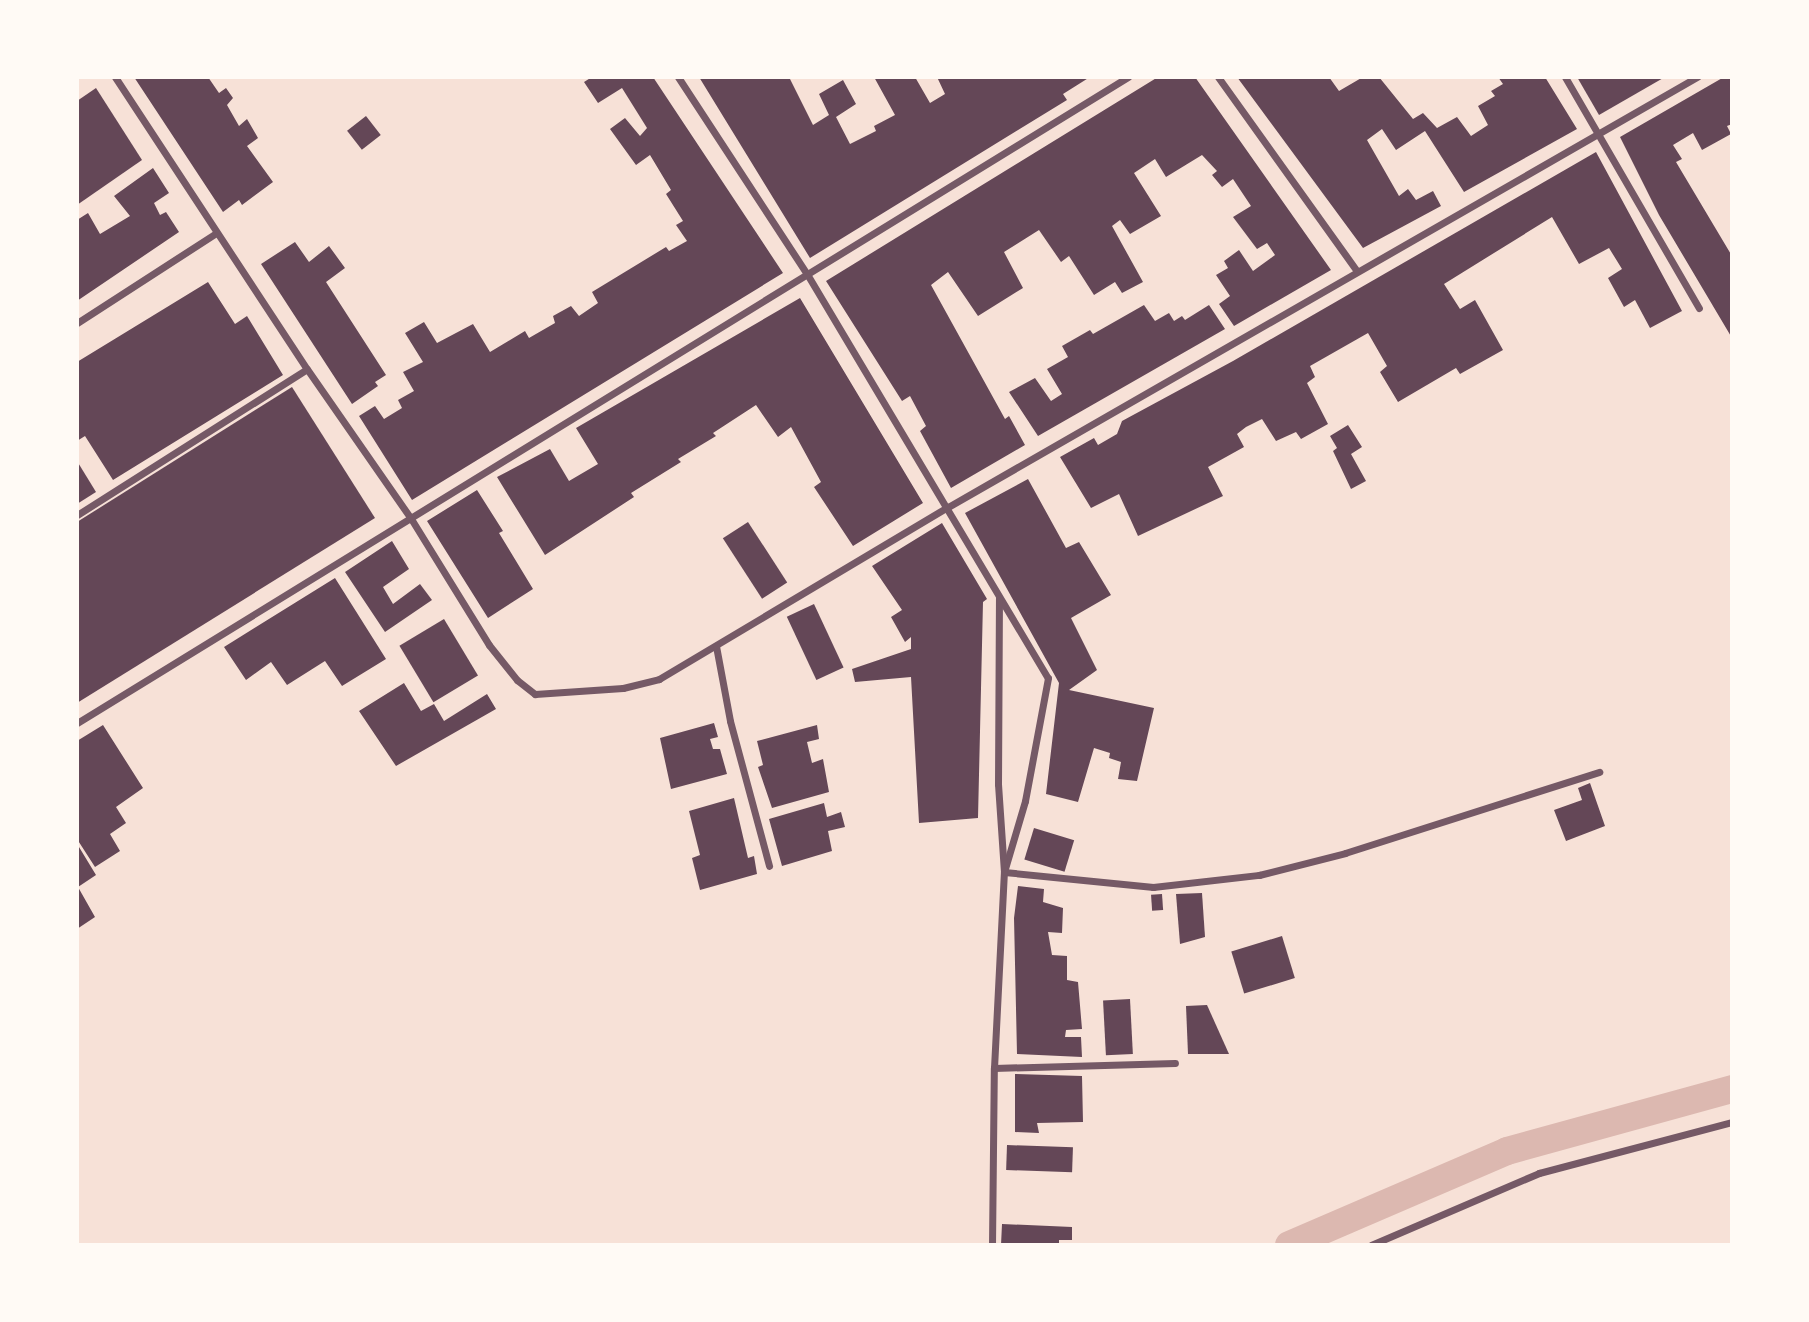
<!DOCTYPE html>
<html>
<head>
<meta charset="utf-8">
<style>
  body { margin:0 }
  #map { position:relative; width:1809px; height:1322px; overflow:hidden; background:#f7e1d7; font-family:"PT Sans Narrow",sans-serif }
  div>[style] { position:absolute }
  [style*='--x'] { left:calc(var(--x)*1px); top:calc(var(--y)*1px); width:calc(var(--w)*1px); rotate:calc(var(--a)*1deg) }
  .canal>* { height:28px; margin:-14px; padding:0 14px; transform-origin:14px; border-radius:14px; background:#dcb8b0 }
  .building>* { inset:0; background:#644757; transform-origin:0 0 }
  .minor>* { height:7px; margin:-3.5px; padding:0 3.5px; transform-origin:3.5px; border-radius:3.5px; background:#755966 }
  span { translate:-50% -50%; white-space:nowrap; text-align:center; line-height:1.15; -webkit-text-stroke:5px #fffaf5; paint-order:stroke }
  .frame { position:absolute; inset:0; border:79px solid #fffaf5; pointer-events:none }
</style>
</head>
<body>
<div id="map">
  <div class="canal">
    <div style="--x:1289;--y:1245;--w:237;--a:-23.3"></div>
    <div style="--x:1507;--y:1151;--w:233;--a:-15.4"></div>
  </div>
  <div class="building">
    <div style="clip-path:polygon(134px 77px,208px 77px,219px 93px,226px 88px,233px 98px,227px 105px,239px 126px,247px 119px,258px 138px,247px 146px,273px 182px,242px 205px,239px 200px,223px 212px)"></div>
    <div style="clip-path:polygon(592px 77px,653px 77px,783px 273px,412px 500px,359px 416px,375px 406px,384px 419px,402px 408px,398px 400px,414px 391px,403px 372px,423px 362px,405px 333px,424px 322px,437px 343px,473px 324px,490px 352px,525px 331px,529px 338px,555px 323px,553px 316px,571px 306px,579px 316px,598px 303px,592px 292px,666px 247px,669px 251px,687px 241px,676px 225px,683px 221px,666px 194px,671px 190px,650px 155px,636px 165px,610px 129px,625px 118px,640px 136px,647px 128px,622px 88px,598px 103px,584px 82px)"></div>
    <div style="clip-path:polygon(699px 77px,789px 77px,813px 125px,829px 115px,819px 94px,843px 80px,856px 104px,836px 117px,850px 144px,876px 131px,874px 126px,895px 115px,874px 77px,915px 77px,930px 103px,945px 94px,937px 77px,1090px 77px,1063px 94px,1067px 100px,810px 258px)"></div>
    <div style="clip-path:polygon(1158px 77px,1195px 77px,1331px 270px,1234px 326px,1219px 304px,1230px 296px,1216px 275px,1228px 268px,1224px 261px,1239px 250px,1253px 271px,1275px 255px,1267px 243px,1257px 249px,1233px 217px,1251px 206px,1233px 179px,1222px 187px,1212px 175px,1217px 171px,1202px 155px,1166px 177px,1155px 159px,1134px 173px,1161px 216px,1130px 234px,1120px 220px,1112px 226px,1143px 282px,1122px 293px,1115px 282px,1094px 295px,1069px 256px,1061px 262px,1039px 230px,1004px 252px,1023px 288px,978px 316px,948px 272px,931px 285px,1005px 419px,1009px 416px,1025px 445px,951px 488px,920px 431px,926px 426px,910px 396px,902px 401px,826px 281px)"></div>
    <div style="clip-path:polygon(1237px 77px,1329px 77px,1339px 91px,1363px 77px,1379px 77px,1413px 119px,1423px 113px,1437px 128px,1457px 117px,1471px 136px,1488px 125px,1478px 106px,1495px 96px,1491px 91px,1503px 84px,1498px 77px,1545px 77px,1577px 129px,1464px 192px,1425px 131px,1396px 150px,1382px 129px,1367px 140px,1399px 196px,1408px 189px,1416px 200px,1433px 191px,1441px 206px,1363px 248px)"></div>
    <div style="clip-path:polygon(1577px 77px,1665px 77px,1599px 115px)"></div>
    <div style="clip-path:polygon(1724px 77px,1732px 77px,1732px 124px,1727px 126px,1731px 134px,1702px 150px,1693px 133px,1673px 145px,1682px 159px,1676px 162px,1732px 256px,1732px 338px,1659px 215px,1620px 137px)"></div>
    <div style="clip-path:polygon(96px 88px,142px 160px,77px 205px,77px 101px)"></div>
    <div style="left:366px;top:116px;width:24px;height:24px;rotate:52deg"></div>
    <div style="clip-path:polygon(1596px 152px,1682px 311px,1650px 328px,1635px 300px,1624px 307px,1608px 278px,1622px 269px,1609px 248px,1579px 264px,1552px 217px,1444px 284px,1460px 309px,1475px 300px,1503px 350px,1460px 374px,1456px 368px,1398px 402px,1380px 372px,1387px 366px,1368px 333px,1310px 366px,1315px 377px,1307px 383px,1328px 424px,1301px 439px,1296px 432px,1276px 441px,1262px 419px,1246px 427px,1237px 434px,1244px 447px,1208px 467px,1223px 496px,1138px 536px,1119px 494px,1091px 508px,1060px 457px,1094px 438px,1098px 445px,1117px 434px,1122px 421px,1233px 361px)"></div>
    <div style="clip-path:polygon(153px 168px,169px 193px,154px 203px,160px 215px,166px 212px,179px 232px,77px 301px,77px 220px,88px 213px,100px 234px,130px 216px,114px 196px)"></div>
    <div style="clip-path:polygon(295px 242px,309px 262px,329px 246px,345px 268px,326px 282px,386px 375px,375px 382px,378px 386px,352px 404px,261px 264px)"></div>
    <div style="clip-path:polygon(208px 282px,235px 324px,247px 316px,283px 375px,113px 480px,85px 436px,77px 441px,77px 362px)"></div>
    <div style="clip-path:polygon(800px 298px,923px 503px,853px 546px,814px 487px,821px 482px,791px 427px,778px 437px,756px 405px,713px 433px,716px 436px,678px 459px,681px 462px,631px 493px,634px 497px,545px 555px,497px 477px,550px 449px,569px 481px,598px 464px,576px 428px)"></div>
    <div style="clip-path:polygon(1144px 305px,1155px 321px,1169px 313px,1174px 321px,1182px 316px,1185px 320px,1209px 305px,1225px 329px,1038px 436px,1009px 392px,1035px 378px,1051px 401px,1062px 394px,1047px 369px,1068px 357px,1062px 346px,1090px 330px,1093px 334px)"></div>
    <div style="clip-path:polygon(292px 387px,375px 518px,77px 703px,77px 522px)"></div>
    <div style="clip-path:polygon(1348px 425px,1362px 447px,1351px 454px,1366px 481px,1351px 489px,1333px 451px,1337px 448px,1330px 436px)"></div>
    <div style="clip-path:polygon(77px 461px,96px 492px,77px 504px)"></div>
    <div style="clip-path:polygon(1028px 479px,1066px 548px,1079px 542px,1111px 595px,1071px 618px,1097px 670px,1069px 690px,1154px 708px,1137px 781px,1118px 779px,1121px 762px,1109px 758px,1110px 753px,1094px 748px,1078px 802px,1046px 794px,1059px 683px,965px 513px)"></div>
    <div style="clip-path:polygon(477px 490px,503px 531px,499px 533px,533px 589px,488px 618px,427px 521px)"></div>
    <div style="left:748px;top:522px;width:72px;height:30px;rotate:57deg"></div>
    <div style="clip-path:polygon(942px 523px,987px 599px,983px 602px,978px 818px,919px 823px,911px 677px,855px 682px,852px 669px,911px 649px,911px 637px,905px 642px,891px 617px,902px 610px,872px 566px)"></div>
    <div style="clip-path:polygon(392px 541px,409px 569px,383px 587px,393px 604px,420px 584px,432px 600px,385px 632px,345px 572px)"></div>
    <div style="clip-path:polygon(335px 578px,386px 659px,342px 686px,325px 661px,287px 685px,271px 662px,246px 680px,224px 647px)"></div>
    <div style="left:814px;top:604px;width:70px;height:30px;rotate:65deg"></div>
    <div style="left:444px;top:619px;width:66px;height:52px;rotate:59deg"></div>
    <div style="clip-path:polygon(404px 683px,421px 711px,434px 704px,444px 721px,487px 694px,496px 709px,396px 766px,359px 711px)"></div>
    <div style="clip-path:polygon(714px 723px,718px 737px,710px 739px,713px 749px,720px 749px,727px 774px,671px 789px,660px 738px)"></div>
    <div style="clip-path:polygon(103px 725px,143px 788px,116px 807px,126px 823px,110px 834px,120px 851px,95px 867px,77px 839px,77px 741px)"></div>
    <div style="clip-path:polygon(817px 725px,819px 739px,807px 742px,812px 763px,823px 759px,829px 792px,772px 808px,758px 767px,763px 765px,757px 741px)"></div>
    <div style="clip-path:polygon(1590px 783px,1605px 826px,1566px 841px,1554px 810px,1582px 800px,1578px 788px)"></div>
    <div style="clip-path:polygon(734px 798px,748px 858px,754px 856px,757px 874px,700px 890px,692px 858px,700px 855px,689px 811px)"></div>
    <div style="clip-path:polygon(824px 803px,827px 817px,841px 812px,845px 827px,828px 831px,832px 851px,782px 866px,769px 819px)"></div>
    <div style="left:1034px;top:828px;width:42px;height:33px;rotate:17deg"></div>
    <div style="clip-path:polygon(79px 847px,96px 875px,78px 887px,95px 917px,77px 929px)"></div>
    <div style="clip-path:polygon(1018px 886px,1044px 889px,1043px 902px,1063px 908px,1062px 933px,1048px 932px,1052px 955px,1067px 956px,1067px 980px,1078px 982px,1082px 1029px,1066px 1030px,1065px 1037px,1081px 1037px,1082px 1057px,1017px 1054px,1014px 918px)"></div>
    <div style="clip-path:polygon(1202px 893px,1205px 937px,1180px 944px,1176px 894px)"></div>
    <div style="left:1162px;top:894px;width:16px;height:11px;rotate:86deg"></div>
    <div style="left:1282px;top:936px;width:44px;height:53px;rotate:73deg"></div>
    <div style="left:1130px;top:999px;width:55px;height:27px;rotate:87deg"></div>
    <div style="clip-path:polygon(1207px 1005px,1229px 1054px,1188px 1054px,1186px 1006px)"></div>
    <div style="clip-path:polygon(1015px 1074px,1082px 1076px,1083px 1122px,1037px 1123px,1039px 1133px,1015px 1132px)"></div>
    <div style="left:1007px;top:1145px;width:66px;height:25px;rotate:2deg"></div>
    <div style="clip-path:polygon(1002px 1224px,1072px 1227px,1072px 1240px,1059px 1240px,1059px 1245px,1001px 1245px)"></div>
  </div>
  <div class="minor">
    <div style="--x:115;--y:77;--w:349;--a:56.7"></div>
    <div style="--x:307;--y:369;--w:180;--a:55.2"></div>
    <div style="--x:410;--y:517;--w:150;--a:58.3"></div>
    <div style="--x:489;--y:645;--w:45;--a:51.3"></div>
    <div style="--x:517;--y:680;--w:23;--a:38"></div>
    <div style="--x:535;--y:694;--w:88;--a:-3.9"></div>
    <div style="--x:623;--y:688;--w:37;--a:-14"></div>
    <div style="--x:659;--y:679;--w:336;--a:-30.8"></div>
    <div style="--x:948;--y:507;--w:864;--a:-29.86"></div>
    <div style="--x:678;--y:77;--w:235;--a:56.8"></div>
    <div style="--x:807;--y:274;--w:470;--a:59.2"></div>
    <div style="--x:1048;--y:678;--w:125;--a:100.6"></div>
    <div style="--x:1025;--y:801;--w:74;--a:106.5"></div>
    <div style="--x:1218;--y:77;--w:237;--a:54.4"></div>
    <div style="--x:1565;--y:77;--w:267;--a:59.9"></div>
    <div style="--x:77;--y:323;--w:166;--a:-32.9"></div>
    <div style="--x:77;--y:515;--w:272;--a:-32.4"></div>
    <div style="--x:716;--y:646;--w:76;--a:79.4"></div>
    <div style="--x:730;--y:721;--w:150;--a:74.9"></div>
    <div style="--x:77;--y:723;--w:1234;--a:-31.58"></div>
    <div style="--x:1004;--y:872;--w:150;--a:5.7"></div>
    <div style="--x:1153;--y:887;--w:107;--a:-6.5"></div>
    <div style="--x:1259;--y:875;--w:89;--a:-14.3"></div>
    <div style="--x:1345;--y:853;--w:267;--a:-17.7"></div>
    <div style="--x:994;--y:1068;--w:181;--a:-1.6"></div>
    <div style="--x:992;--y:1245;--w:177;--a:-89.4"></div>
    <div style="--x:994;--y:1068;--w:196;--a:-87.1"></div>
    <div style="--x:1004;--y:872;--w:88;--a:-93.9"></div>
    <div style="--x:998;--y:784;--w:186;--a:-89.7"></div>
    <div style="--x:1371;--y:1245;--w:183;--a:-23.2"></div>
    <div style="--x:1539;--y:1173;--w:200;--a:-14.8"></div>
  </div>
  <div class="frame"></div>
</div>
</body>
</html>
